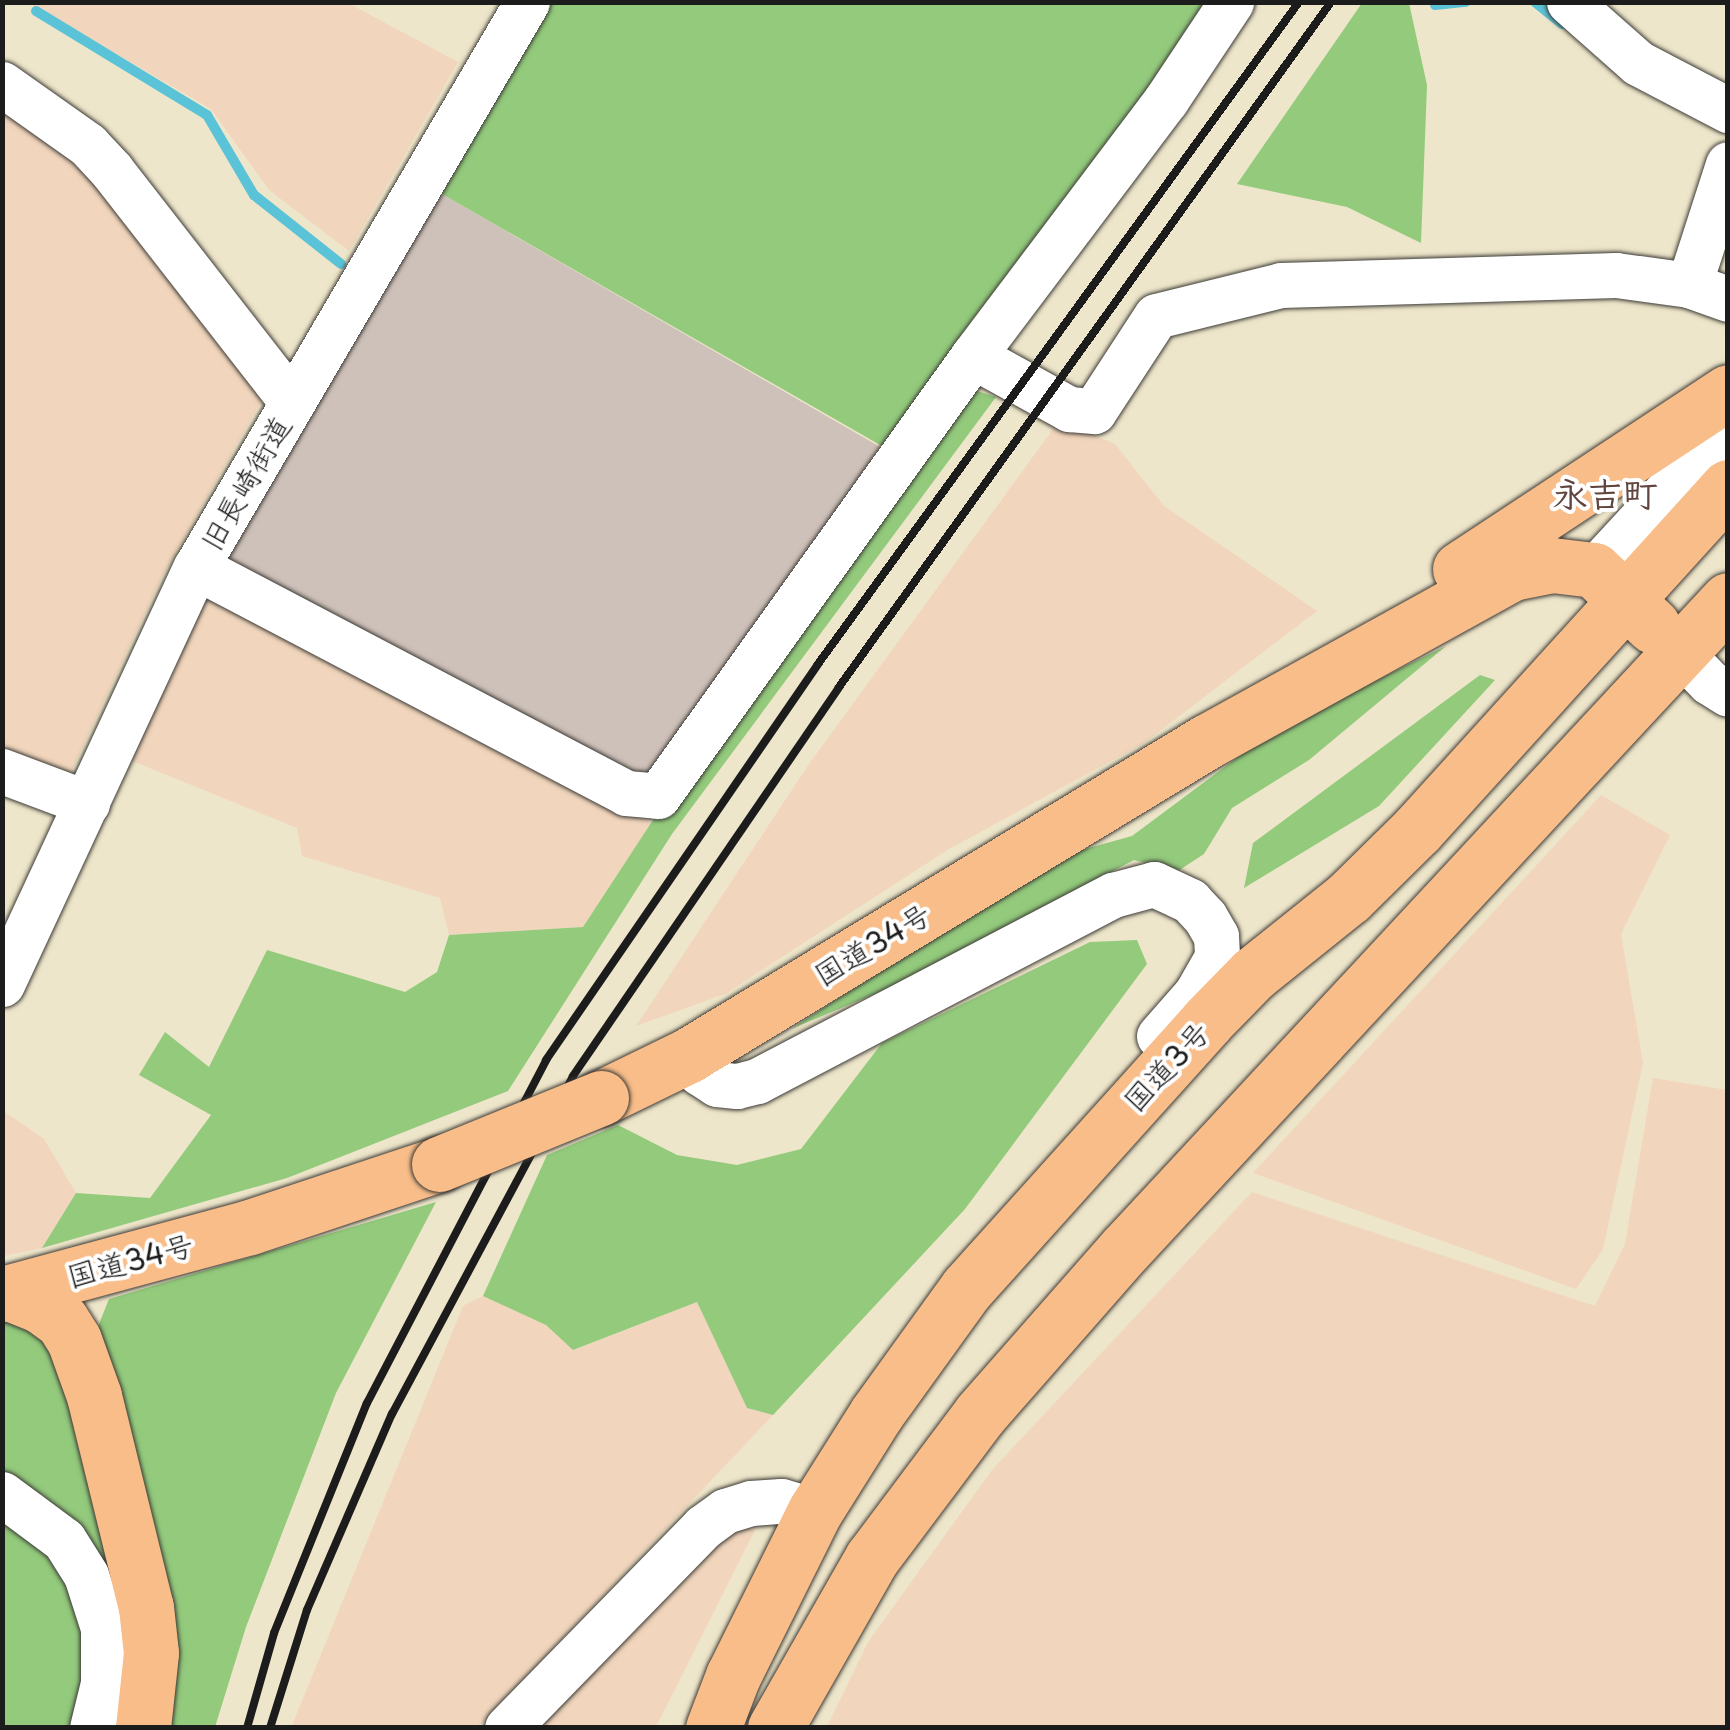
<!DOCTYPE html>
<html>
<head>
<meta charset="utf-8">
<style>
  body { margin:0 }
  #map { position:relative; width:1730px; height:1730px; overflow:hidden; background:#eee6ca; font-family:"Playpen Sans","Klee One",sans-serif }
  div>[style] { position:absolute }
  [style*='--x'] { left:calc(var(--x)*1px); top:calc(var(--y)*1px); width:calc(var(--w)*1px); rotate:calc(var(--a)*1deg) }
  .built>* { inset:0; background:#f1d5bc }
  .industrial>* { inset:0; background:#cec1b9; transform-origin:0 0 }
  .green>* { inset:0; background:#93ca7c }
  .stream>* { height:10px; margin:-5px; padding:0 5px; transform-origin:5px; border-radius:5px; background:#5bc3d7 }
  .roads { filter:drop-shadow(0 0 2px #3c3a36) drop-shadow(0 0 2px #3c3a36) }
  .minor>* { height:45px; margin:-22.5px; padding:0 22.5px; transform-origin:22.5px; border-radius:22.5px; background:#fff }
  .highway>* { height:55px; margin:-27.5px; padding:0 27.5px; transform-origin:27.5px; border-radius:27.5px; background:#f8bd89 }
  .rail>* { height:8px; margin:-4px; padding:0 4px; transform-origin:4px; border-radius:4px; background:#1c1c1c }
  .bridges { filter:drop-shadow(0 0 2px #3c3a36) drop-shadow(0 0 2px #3c3a36) }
  .highway-bridge>* { height:55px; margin:-27.5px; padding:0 27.5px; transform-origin:27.5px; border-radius:27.5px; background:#f8bd89 }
  span { translate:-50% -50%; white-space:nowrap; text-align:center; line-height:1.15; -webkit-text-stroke:8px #fff; paint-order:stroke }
  .street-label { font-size:30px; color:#1c1c1c }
  .quarter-label { font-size:35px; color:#61443e; font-weight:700 }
  .frame { position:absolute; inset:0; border:5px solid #1c1c1c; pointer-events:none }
</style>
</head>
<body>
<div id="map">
  <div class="built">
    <div style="clip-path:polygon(29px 3px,348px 3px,458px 62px,349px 251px,269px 190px,211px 109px)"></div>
    <div style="clip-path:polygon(2px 102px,78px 161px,264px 396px,161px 579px,70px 774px,3px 749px)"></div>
    <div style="clip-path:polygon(1059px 421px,1115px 444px,1164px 506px,1317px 611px,1144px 743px,949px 849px,725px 994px,636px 1026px,809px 764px)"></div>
    <div style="clip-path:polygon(207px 589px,651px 823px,583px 927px,449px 935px,440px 898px,302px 856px,297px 828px,120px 756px)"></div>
    <div style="clip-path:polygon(1601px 795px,1670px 835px,1621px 934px,1643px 1063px,1603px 1249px,1576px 1289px,1253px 1173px)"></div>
    <div style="clip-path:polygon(1653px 1078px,1727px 1090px,1727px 1727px,827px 1727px,868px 1642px,992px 1470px,1252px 1192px,1595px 1306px,1625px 1244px)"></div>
    <div style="clip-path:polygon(2px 1110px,44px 1139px,76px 1193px,42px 1248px,3px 1256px)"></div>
    <div style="clip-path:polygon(483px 1296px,546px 1325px,574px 1350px,697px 1302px,747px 1408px,773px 1415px,478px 1727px,291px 1728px,463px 1306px)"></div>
    <div style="clip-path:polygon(733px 1522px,755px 1530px,656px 1727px,535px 1728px)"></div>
  </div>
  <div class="industrial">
    <div style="left:435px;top:190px;width:521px;height:426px;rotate:30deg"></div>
  </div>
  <div class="green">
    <div style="clip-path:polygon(543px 3px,1217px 3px,887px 449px,435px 190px)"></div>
    <div style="clip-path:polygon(1362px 3px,1409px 3px,1427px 85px,1421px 243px,1347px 207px,1237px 184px)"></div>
    <div style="clip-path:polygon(974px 390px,996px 397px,672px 834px,508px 1091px,287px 1178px,42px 1248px,76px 1193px,150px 1198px,211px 1115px,139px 1075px,165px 1032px,209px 1067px,267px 950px,405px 992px,437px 972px,449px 935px,583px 927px,651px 823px)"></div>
    <div style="clip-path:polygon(1446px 646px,1309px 760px,1232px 808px,1204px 854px,1178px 871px,1134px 860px,889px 988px,791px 1029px,1056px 857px,1132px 836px,1273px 731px)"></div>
    <div style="clip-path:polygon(1480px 675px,1495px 680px,1379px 806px,1244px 888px,1253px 843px)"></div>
    <div style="clip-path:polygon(1137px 940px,1147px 964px,965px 1209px,773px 1415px,747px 1408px,697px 1302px,573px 1350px,546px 1325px,483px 1296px,547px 1155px,618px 1125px,677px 1155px,737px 1165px,801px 1149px,882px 1043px,1090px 942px)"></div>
    <div style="clip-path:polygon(436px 1202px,336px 1393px,246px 1627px,215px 1727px,167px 1727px,97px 1329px,109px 1299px)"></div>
    <div style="clip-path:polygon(11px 1320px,41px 1337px,75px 1385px,110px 1573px,43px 1495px,3px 1480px,2px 1321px)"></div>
    <div style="clip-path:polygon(2px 1510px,42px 1534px,84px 1623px,78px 1727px,3px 1727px)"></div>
  </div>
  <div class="stream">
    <div style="--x:1535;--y:2;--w:35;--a:39"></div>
    <div style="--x:1435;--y:5;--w:31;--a:-6"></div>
    <div style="--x:36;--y:11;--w:200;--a:31.3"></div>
    <div style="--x:207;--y:115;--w:93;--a:59.6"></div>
    <div style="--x:254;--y:195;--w:111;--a:38.4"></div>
  </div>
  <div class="roads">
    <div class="minor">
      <div style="--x:1569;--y:2;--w:92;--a:41.5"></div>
      <div style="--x:1638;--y:63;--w:102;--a:27.6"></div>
      <div style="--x:2;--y:84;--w:105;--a:35.3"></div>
      <div style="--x:88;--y:145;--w:35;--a:47"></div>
      <div style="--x:112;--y:171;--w:293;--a:52.1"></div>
      <div style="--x:1689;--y:285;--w:127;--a:-72.1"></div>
      <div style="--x:973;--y:356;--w:110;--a:28.9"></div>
      <div style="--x:1069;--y:409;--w:25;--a:5"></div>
      <div style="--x:1094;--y:411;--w:113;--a:-56.9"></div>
      <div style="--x:1156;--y:316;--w:129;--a:-13.9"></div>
      <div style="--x:1281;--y:285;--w:335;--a:-1.7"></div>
      <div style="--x:1616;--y:275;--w:74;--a:7.8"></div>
      <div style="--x:1689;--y:285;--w:41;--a:19.7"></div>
      <div style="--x:196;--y:567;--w:486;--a:27.7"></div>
      <div style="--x:626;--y:793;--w:32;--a:5"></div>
      <div style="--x:658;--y:796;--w:541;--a:-54.4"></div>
      <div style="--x:973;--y:356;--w:321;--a:-53"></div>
      <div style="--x:1166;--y:100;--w:118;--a:-56.4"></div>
      <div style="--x:1594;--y:570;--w:197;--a:-47.3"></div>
      <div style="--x:1680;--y:652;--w:42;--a:46"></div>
      <div style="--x:1709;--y:682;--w:22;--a:32"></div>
      <div style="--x:2;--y:771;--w:91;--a:20.6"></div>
      <div style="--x:2;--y:984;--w:460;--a:-65.1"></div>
      <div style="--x:196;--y:567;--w:655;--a:-59.64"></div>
      <div style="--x:689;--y:1055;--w:21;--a:59"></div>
      <div style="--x:700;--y:1073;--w:20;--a:33"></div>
      <div style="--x:717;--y:1084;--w:20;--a:6"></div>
      <div style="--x:737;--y:1086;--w:21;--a:-14"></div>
      <div style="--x:757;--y:1081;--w:402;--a:-27.6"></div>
      <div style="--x:1113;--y:895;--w:42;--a:-15"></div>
      <div style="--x:1154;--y:884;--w:40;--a:25"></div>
      <div style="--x:1190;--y:901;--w:22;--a:47"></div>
      <div style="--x:1205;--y:917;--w:22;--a:60"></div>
      <div style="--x:1216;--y:936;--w:21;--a:87"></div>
      <div style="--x:1217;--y:957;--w:43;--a:119.6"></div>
      <div style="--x:1196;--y:994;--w:56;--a:131.4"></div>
      <div style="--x:2;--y:1494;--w:77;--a:36.6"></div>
      <div style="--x:64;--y:1540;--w:41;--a:57.8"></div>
      <div style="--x:86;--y:1575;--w:56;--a:72.2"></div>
      <div style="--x:103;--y:1628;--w:55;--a:90"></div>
      <div style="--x:103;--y:1683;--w:46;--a:103.7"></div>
      <div style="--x:507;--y:1728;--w:281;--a:-45.7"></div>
      <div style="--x:703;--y:1527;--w:27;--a:-36"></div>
      <div style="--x:725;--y:1511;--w:27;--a:-17"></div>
      <div style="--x:751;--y:1503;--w:30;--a:-4"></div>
      <div style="--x:781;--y:1501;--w:35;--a:16"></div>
    </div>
    <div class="highway">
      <div style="--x:1460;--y:569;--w:321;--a:-33.4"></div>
      <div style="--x:601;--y:1098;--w:98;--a:-26"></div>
      <div style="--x:689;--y:1055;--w:604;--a:-31.19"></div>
      <div style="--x:1206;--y:742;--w:350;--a:-28.9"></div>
      <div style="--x:1512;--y:573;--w:41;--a:-11.3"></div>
      <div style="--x:1552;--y:565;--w:42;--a:6.8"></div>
      <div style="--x:1594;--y:570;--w:81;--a:43.5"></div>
      <div style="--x:9;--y:1293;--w:35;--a:22"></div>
      <div style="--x:41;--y:1306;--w:26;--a:36"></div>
      <div style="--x:62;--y:1321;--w:22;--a:58"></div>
      <div style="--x:74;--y:1340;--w:59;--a:70.3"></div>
      <div style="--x:94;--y:1396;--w:217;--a:76.2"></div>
      <div style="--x:146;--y:1607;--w:46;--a:83.8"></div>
      <div style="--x:151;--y:1653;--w:75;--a:96.1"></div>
      <div style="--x:2;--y:1294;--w:257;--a:-15.1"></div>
      <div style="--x:250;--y:1227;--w:199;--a:-18.4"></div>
      <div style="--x:713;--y:1728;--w:56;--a:-69"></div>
      <div style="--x:733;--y:1676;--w:184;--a:-63.6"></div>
      <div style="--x:815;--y:1511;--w:115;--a:-57.8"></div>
      <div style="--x:876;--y:1414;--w:155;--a:-54.2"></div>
      <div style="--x:967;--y:1288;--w:359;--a:-48"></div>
      <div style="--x:1207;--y:1021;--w:66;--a:-45.6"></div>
      <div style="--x:1253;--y:974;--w:123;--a:-38.7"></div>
      <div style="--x:1349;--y:897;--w:95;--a:-44.6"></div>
      <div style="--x:1417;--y:830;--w:463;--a:-47.8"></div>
      <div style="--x:775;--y:1728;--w:196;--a:-60.3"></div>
      <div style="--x:872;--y:1558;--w:180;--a:-53.1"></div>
      <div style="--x:980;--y:1414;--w:220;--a:-48.7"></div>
      <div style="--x:1125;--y:1249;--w:886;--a:-47.1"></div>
    </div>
  </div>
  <div class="rail">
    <div style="--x:247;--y:1728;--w:99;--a:-74.1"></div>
    <div style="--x:274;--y:1633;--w:248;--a:-68"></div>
    <div style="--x:367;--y:1403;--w:387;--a:-62.4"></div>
    <div style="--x:546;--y:1060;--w:480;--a:-55.5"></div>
    <div style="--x:818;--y:664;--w:818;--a:-54"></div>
    <div style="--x:270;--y:1728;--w:124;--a:-72.6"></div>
    <div style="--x:307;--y:1610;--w:214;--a:-66.6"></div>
    <div style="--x:392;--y:1414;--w:383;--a:-61.8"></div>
    <div style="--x:573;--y:1076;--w:471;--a:-55.6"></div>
    <div style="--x:839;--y:687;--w:843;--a:-54.31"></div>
  </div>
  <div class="bridges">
    <div class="highway-bridge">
      <div style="--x:439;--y:1164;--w:175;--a:-22.2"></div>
    </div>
  </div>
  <div class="street-label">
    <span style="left:245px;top:483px;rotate:-60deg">旧長崎街道</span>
    <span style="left:872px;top:944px;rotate:-31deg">国道34号</span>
    <span style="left:1166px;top:1066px;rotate:-47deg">国道3号</span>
    <span style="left:130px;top:1260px;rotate:-15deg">国道34号</span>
  </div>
  <div class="quarter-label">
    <span style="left:1605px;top:493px">永吉町</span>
  </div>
  <div class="frame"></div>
</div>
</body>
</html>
